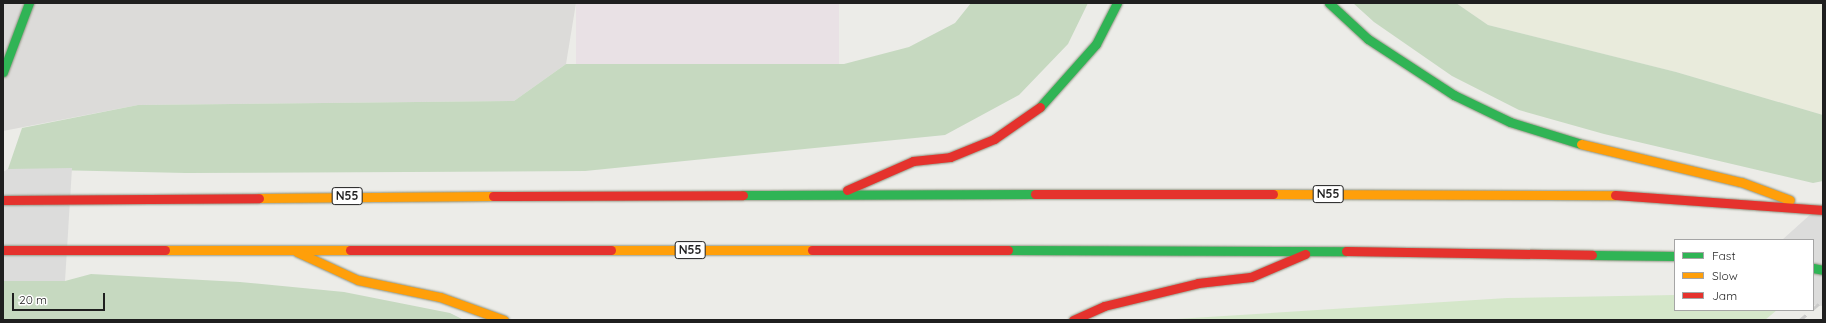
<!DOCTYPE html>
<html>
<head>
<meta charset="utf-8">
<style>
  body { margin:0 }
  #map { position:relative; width:1826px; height:323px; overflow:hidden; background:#ecece8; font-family:Quicksand,sans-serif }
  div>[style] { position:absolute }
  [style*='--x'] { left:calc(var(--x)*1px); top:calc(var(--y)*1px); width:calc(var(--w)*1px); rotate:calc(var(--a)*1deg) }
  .residential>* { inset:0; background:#dcdbd9 }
  .industrial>* { inset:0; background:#e9e1e5; transform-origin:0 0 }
  .farmland>* { inset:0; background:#e9ebdc }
  .grass>* { inset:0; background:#d5e7ca }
  .forest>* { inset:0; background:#c6d9c0 }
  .pier>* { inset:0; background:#dcdcdb }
  .roads { filter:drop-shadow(0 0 1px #919582) drop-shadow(0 0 1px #919582) }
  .fast>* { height:9px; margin:-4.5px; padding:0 4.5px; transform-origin:4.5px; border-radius:4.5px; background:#30b455 }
  .slow>* { height:9px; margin:-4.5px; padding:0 4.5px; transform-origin:4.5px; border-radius:4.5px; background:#ff9f0a }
  .jam>* { height:9px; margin:-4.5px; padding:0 4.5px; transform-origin:4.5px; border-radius:4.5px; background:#e5322d }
  .rail>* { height:3px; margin-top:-1.5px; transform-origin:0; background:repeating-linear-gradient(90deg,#cbcbca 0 8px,transparent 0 16px) }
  span { translate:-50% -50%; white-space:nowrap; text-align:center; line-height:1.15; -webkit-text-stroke:3px #fff; paint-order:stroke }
  .shield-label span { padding:1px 3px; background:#fff; border:1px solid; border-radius:3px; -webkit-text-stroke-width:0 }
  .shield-label { font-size:12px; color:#1f1f1f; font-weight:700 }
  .frame { position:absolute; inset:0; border:4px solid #1f1f1f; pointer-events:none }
  .legend { position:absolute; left:1674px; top:239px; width:140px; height:72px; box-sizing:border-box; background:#fff; border:1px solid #a5a5a5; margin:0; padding:5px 7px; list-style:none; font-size:12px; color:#1f1f1f }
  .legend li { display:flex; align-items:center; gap:8px; height:20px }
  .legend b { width:20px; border:1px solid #a5a5a5 }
  .scale { position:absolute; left:12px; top:293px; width:93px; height:18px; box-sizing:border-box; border:2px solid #1f1f1f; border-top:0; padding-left:5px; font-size:12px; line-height:14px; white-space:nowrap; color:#1f1f1f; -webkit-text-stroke:3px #fff; paint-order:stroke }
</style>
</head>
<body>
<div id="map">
  <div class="residential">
    <div style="clip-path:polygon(3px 3px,576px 3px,566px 64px,514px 101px,138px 105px,3px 131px)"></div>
  </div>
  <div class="industrial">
    <div style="left:576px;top:3px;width:263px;height:62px"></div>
  </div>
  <div class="farmland">
    <div style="clip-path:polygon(1456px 3px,1823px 3px,1823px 115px,1676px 72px,1488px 25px)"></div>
  </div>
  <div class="grass">
    <div style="clip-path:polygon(1675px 295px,1675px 310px,1777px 310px,1765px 320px,1160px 320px,1507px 298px)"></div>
  </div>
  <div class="forest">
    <div style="clip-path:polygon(971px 3px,1088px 3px,1068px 44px,1019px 95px,945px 135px,585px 171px,186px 173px,8px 169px,22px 128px,138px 105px,514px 101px,566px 64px,844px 64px,909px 47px,955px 23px)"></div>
    <div style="clip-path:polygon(1353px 3px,1456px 3px,1488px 25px,1676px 72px,1823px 115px,1823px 181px,1813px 183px,1604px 134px,1519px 110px,1452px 76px,1374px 22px)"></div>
    <div style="clip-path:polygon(91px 274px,240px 282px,344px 292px,450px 313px,464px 320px,3px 320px,3px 281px,65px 281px)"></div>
  </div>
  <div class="pier">
    <div style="clip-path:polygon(72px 168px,65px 281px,3px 281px,3px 172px,8px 169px)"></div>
    <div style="clip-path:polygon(1823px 203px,1823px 306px,1813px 305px,1813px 240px,1782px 240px)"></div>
  </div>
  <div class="roads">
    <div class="fast">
      <div style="--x:1329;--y:3;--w:53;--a:42.7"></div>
      <div style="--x:1368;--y:39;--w:103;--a:33.1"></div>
      <div style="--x:1454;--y:95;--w:62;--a:25.7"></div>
      <div style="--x:1510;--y:122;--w:74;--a:17.2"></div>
      <div style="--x:3;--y:72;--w:74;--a:-69.4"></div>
      <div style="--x:1040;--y:107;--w:84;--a:-48.4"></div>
      <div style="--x:1096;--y:44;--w:46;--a:-62.9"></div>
      <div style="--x:743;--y:195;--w:292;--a:-0.2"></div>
      <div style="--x:1008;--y:250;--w:338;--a:0.2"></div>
      <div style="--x:1592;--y:255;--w:83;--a:0.7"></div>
      <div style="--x:1813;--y:268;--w:10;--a:11"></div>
    </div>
    <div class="slow">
      <div style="--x:1581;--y:144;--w:164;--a:13.4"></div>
      <div style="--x:1741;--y:182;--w:52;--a:20.2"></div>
      <div style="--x:1273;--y:194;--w:342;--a:0.2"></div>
      <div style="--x:259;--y:198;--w:234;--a:-0.5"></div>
      <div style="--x:165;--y:250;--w:185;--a:0"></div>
      <div style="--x:611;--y:250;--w:201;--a:0"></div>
      <div style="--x:297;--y:252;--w:67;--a:24.7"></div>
      <div style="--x:358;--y:280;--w:84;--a:11.7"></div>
      <div style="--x:440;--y:297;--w:68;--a:19.8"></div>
    </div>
    <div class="jam">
      <div style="--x:847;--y:190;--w:72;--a:-23.7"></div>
      <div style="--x:913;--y:161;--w:37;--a:-6"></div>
      <div style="--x:950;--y:157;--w:48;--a:-22.2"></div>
      <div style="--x:994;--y:139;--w:56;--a:-34.8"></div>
      <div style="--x:1035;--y:194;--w:238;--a:0"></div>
      <div style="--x:1615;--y:195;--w:209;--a:4.1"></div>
      <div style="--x:493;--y:196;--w:250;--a:-0.2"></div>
      <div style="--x:3;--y:200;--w:256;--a:-0.4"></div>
      <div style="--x:3;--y:250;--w:162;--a:0"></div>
      <div style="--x:350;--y:250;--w:261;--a:0"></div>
      <div style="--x:812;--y:250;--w:196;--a:0"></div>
      <div style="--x:1346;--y:251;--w:246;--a:0.9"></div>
      <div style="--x:1073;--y:320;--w:34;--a:-24"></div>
      <div style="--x:1104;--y:306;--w:97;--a:-13.7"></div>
      <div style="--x:1198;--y:283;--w:53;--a:-6.5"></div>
      <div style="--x:1251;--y:277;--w:59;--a:-23.1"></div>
    </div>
  </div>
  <div class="rail">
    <div style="--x:1813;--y:309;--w:13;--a:-42"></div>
    <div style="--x:1800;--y:320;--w:16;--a:-40"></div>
  </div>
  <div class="shield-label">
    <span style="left:1328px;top:194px">N55</span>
    <span style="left:347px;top:196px">N55</span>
    <span style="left:690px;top:250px">N55</span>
  </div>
  <div class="frame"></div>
  <ul class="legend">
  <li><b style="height:5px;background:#30b455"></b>Fast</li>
  <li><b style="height:5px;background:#ff9f0a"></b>Slow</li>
  <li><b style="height:5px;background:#e5322d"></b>Jam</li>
  </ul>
  <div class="scale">20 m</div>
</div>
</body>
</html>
